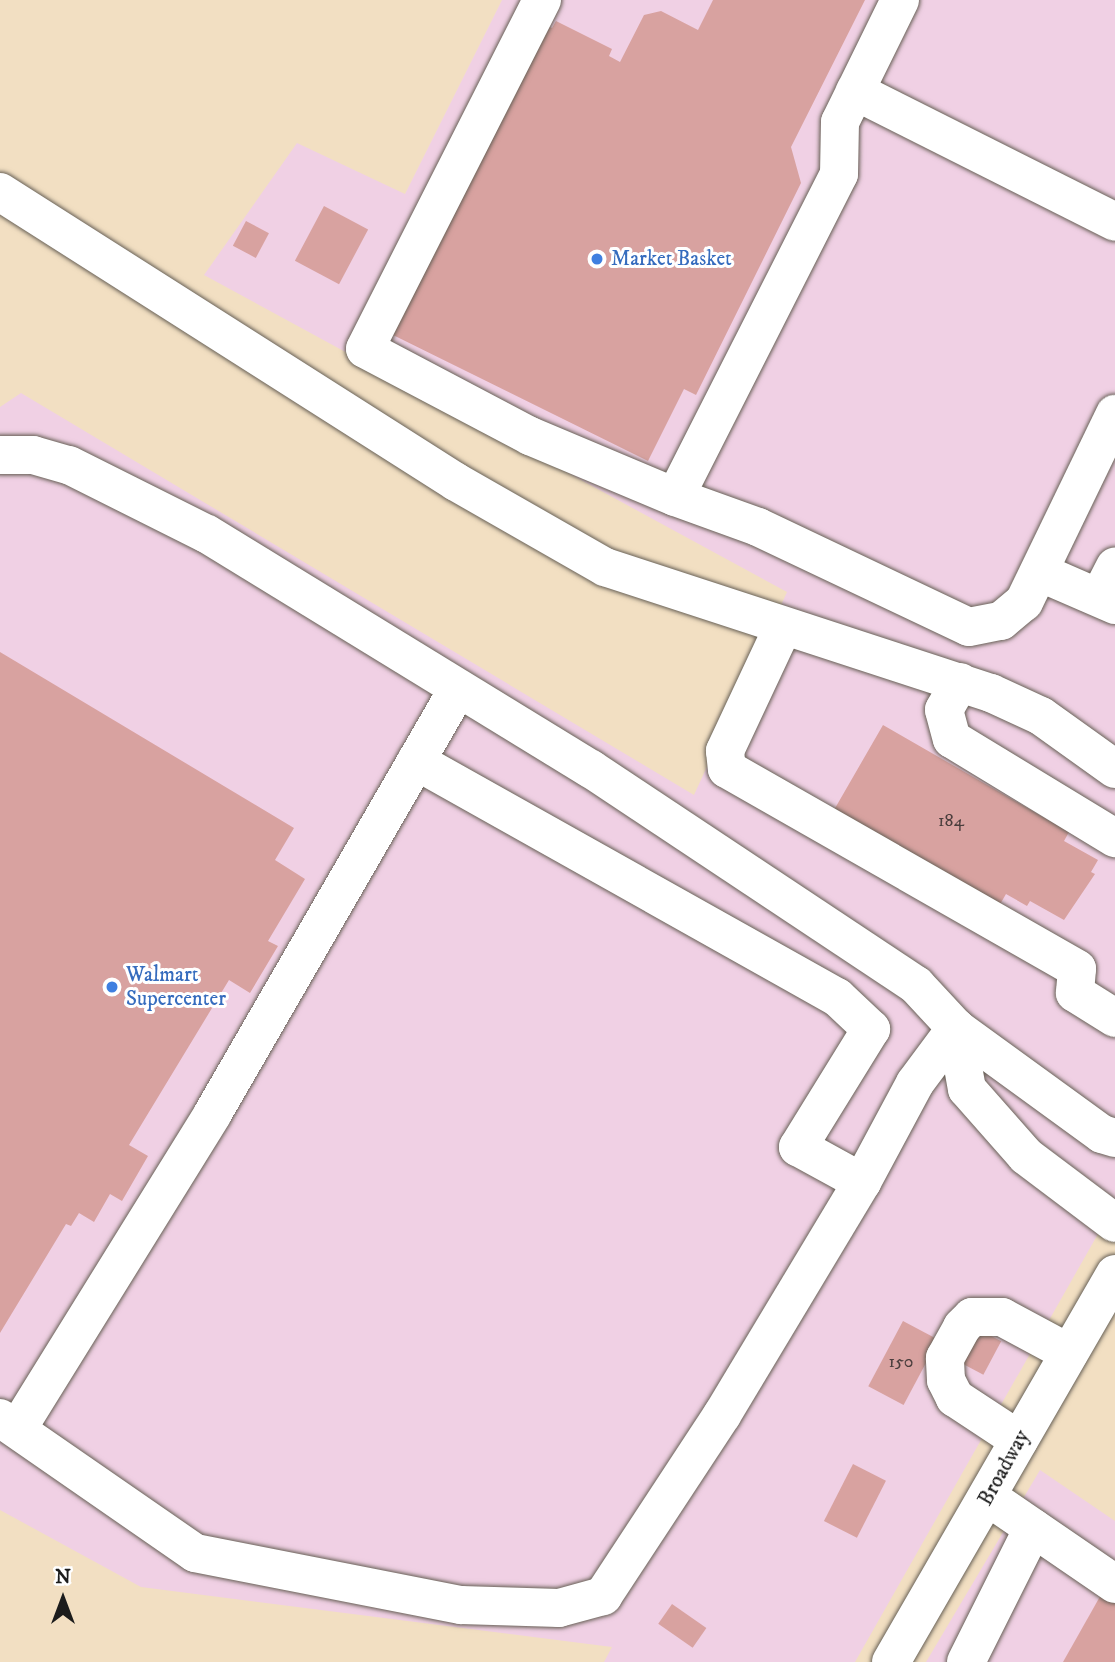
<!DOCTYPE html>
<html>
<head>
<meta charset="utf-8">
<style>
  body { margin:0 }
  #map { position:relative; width:1115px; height:1662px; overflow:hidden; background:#f2dfc2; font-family:"IM FELL DW Pica",serif }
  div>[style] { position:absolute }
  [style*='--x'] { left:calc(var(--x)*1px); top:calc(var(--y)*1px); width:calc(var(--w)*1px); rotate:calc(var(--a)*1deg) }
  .built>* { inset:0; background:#f0d0e4 }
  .building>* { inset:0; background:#d8a2a0; transform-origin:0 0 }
  .roads { filter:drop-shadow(0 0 2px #676056) drop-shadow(0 0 2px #676056) }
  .minor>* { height:38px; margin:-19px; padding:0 19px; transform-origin:19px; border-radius:19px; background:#fff }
  .major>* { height:38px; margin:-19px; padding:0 19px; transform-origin:19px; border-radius:19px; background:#fff }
  .dots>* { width:19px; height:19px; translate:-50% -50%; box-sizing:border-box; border:4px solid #fff; border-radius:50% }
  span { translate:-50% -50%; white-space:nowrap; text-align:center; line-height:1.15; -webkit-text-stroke:6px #fff; paint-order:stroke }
  .number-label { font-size:18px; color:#4b3e3d }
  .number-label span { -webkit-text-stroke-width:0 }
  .shop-label { font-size:21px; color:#366cbe }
  .left { translate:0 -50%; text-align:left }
  .street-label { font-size:21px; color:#1c1c1c }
  .north { position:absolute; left:28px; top:1564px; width:70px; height:70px; -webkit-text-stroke:5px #fff; paint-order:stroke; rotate:0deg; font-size:19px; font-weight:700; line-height:28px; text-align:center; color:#1c1c1c }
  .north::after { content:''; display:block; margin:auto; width:24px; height:32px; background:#1c1c1c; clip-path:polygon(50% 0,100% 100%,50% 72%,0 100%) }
</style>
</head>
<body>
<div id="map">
  <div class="built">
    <div style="clip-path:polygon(502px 0,1115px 0,1115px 1204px,855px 1662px,604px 1662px,612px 1647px,141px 1587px,0 1510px,0 407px,21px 393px,694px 795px,787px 592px,204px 275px,297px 143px,405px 194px)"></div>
    <div style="clip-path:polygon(1040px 1470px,1115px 1521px,1115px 1662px,926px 1662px)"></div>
  </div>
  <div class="building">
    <div style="clip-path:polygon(713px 0,865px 0,791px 147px,801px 183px,696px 395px,684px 389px,648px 461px,393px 335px,548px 26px,552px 28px,556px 21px,612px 49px,609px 56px,620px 62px,644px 15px,661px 11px,698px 30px)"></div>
    <div style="left:324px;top:206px;width:50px;height:62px;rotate:28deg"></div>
    <div style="left:246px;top:221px;width:26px;height:28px;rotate:28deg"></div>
    <div style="clip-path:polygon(0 652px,294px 828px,275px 860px,305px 879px,268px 941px,278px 946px,250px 993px,229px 980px,129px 1145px,148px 1156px,122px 1201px,110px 1194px,94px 1222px,79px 1213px,71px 1226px,66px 1224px,0 1333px)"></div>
    <div style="clip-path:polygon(883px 725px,1069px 832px,1064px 841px,1098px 860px,1091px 872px,1095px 874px,1064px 920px,1030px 901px,1027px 906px,1006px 894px,999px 906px,834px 810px)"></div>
    <div style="left:903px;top:1321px;width:40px;height:74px;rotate:28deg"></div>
    <div style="left:980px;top:1330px;width:24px;height:38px;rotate:28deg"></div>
    <div style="left:853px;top:1464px;width:37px;height:64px;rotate:27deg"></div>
    <div style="clip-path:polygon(1111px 1577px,1115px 1579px,1115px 1662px,1063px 1662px)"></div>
    <div style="left:672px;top:1604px;width:42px;height:24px;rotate:35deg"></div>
  </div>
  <div class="roads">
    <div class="minor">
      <div style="--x:542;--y:0;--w:391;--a:116.9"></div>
      <div style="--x:365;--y:349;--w:187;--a:27.8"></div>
      <div style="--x:530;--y:436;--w:157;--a:22.8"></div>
      <div style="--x:900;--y:0;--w:136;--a:116.2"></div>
      <div style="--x:840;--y:122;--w:52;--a:91.1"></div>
      <div style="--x:839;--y:174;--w:362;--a:116.9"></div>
      <div style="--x:675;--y:497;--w:88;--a:19.9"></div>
      <div style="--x:758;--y:527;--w:233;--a:25.4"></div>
      <div style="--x:969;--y:627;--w:33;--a:-11"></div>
      <div style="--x:1001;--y:621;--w:30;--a:-40"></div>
      <div style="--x:1024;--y:602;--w:209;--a:-64.2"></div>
      <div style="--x:855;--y:91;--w:291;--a:26.7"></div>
      <div style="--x:0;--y:192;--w:540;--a:32.45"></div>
      <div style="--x:456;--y:482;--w:172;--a:29.7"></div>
      <div style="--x:605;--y:567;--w:406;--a:18.1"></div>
      <div style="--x:991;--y:693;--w:55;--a:24.7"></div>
      <div style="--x:1041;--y:716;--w:91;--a:35.6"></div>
      <div style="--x:0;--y:455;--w:33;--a:0"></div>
      <div style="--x:33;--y:455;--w:37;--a:16"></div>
      <div style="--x:69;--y:465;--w:154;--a:26.6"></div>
      <div style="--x:207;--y:534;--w:450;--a:31.5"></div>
      <div style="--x:591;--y:769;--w:390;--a:33.6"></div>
      <div style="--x:916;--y:985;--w:59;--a:47.1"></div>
      <div style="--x:956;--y:1028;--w:180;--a:36"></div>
      <div style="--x:1102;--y:1134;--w:14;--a:17"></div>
      <div style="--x:1039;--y:572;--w:83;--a:23.5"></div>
      <div style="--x:1100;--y:596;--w:33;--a:-63"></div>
      <div style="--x:783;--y:627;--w:137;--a:115.1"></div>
      <div style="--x:725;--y:751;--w:18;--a:84"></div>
      <div style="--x:727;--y:769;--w:403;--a:29.7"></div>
      <div style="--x:1077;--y:969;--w:24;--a:95"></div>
      <div style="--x:1075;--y:993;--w:47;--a:32"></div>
      <div style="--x:960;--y:682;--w:32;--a:120"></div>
      <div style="--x:944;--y:710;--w:30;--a:75"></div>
      <div style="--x:952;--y:739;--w:191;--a:31.3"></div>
      <div style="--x:416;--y:761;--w:483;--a:29.3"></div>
      <div style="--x:837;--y:997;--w:47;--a:43.3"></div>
      <div style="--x:871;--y:1029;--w:139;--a:121.7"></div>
      <div style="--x:798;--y:1147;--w:73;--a:28.7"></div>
      <div style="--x:956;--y:1028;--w:62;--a:79.8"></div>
      <div style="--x:967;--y:1089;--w:89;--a:48.6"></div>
      <div style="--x:1026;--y:1156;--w:111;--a:37"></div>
      <div style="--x:0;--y:1418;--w:237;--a:34.7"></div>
      <div style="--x:195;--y:1553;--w:271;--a:11.1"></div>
      <div style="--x:461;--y:1605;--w:98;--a:1.8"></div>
      <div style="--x:559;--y:1608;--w:46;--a:-15.3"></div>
      <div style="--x:603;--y:1596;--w:217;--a:-56.7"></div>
      <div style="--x:722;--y:1415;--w:272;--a:-59"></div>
      <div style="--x:862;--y:1182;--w:112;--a:-61.8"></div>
      <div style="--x:915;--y:1083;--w:69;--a:-53.3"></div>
      <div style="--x:18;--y:1428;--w:370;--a:-58.2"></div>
      <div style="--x:213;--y:1113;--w:488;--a:-60"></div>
      <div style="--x:1019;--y:1440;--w:77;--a:-146.7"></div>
      <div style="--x:955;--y:1398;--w:20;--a:-117"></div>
      <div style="--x:946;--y:1380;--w:22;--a:-93"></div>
      <div style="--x:945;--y:1358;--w:35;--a:-61"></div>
      <div style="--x:962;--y:1327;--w:14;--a:-45"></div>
      <div style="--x:972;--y:1317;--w:30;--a:0"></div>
      <div style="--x:1002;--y:1317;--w:76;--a:28.2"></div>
      <div style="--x:988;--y:1497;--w:154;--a:34.4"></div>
      <div style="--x:966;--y:1662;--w:150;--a:-63.4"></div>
    </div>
    <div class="major">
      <div style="--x:891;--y:1662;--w:448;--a:-60"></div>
    </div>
  </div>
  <div class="dots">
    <div style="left:597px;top:259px;background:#3f7fe0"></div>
    <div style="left:112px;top:987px;background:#3f7fe0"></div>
  </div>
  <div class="number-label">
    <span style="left:951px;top:821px">184</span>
    <span style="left:901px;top:1362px">150</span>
  </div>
  <div class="shop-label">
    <span class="left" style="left:611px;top:259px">Market Basket</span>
    <span class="left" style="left:126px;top:987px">Walmart<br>Supercenter</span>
  </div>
  <div class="street-label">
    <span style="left:1004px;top:1468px;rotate:-61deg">Broadway</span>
  </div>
  <div class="north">N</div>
</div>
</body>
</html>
